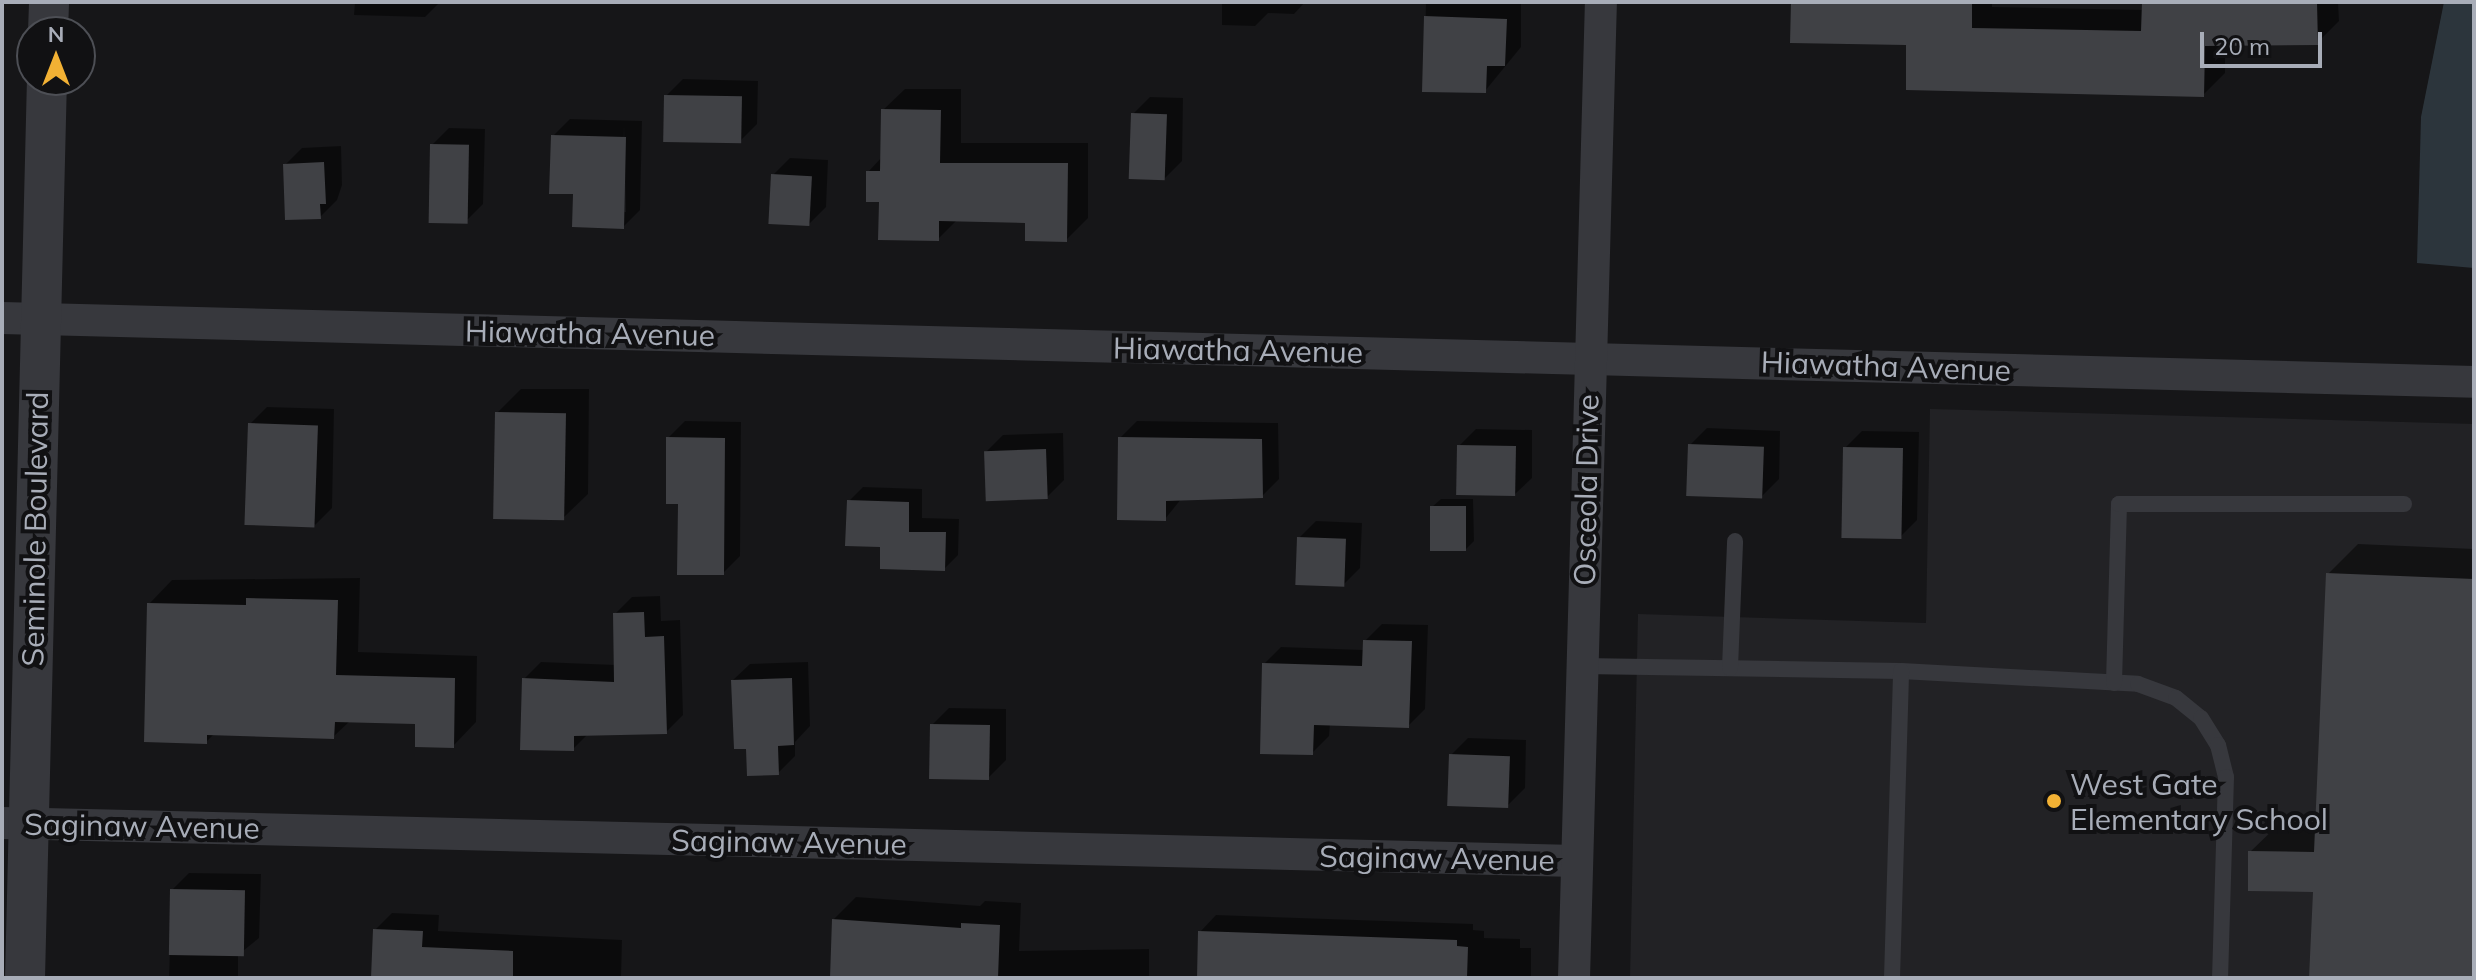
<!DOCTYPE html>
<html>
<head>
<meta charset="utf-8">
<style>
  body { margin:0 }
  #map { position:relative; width:2476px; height:980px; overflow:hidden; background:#161618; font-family:Mulish,sans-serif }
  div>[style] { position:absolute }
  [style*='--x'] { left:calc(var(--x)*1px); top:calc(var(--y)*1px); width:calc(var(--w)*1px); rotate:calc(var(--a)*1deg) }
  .built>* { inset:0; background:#222225 }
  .water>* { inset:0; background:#2c353c }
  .shadow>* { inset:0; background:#0007 }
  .building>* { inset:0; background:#404145; transform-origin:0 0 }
  .service>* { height:16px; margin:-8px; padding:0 8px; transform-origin:8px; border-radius:8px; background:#37383d }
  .minor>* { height:32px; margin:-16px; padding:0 16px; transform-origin:16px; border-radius:16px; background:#37383d }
  .tertiary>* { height:40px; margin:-20px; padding:0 20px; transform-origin:20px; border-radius:20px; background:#37383d }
  .dots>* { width:22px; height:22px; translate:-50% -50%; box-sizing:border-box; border:4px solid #111113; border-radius:50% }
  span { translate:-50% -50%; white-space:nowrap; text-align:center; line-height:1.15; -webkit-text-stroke:8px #111113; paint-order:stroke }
  .street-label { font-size:30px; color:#a8adb8 }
  .poi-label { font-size:30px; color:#a8adb8 }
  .left { translate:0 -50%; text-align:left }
  .frame { position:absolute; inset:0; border:4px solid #a8adb8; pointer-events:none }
  .north { position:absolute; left:16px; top:16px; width:80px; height:80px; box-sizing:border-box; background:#111113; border:2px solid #4d4f55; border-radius:50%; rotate:0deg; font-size:22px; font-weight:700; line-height:32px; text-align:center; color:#a8adb8 }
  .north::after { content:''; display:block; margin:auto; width:28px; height:36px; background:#f2b134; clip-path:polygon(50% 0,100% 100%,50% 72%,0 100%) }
  .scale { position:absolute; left:2200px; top:32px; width:122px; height:36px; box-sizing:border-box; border:4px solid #a8adb8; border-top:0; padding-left:10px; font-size:24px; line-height:28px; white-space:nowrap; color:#a8adb8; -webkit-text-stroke:6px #111113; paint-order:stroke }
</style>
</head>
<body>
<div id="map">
  <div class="built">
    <div style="clip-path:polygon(1930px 409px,2474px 424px,2474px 978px,1630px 978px,1638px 614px,1926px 623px)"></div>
  </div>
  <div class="water">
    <div style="clip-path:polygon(2444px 2px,2474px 2px,2474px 268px,2417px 263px,2421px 117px)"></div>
  </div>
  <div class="shadow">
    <div style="clip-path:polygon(355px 2px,440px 2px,425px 17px,354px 15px)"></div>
    <div style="clip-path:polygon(1222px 2px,1305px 2px,1294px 14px,1268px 13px,1255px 26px,1222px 25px)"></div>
    <div style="clip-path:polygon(1426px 2px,1521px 2px,1521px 47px,1485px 91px,1424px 90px)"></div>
    <div style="clip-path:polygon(1788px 2px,1992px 2px,1992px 7px,2144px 10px,2144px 2px,2338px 2px,2339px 21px,2317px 43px,2225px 44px,2225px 73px,2203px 95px,1909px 43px)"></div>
    <div style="clip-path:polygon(683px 79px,758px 81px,757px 124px,740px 141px,666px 96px)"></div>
    <div style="clip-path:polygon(905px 89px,961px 89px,961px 143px,1088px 143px,1088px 218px,1066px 240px,1027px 221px,957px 220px,938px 239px,881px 200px,868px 172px,882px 157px,883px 110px)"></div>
    <div style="clip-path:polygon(1150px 97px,1183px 98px,1182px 161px,1165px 178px,1133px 114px)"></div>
    <div style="clip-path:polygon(evenodd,570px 119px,642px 121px,640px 210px,623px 227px,575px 192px,553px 136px,570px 119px,624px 127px,626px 212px,622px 212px,624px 127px)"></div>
    <div style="clip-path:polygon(449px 128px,485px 129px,483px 204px,466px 221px,432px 145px)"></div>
    <div style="clip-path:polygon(341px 146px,342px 185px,337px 200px,320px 217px,285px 165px,302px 148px)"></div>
    <div style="clip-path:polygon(790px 158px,828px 160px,826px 207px,809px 224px,773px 175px)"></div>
    <div style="clip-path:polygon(521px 389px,589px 389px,588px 494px,563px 518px,497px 413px)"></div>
    <div style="clip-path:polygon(267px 407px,334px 409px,332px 508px,315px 525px,250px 424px)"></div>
    <div style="clip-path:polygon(685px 421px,741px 422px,740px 556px,723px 573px,680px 502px,668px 438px)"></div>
    <div style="clip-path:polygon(1137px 421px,1278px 423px,1279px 479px,1262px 496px,1182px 498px,1165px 519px,1120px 438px)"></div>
    <div style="clip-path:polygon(1707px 428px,1780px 431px,1779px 479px,1762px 496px,1690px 445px)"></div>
    <div style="clip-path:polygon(1476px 429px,1532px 430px,1532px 478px,1515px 494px,1459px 446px)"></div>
    <div style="clip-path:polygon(1862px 431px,1919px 432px,1917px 520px,1900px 537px,1845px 448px)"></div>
    <div style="clip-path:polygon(1063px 433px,1064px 480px,1047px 497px,986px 452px,1003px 435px)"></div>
    <div style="clip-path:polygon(863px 487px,922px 489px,922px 518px,959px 519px,958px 555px,944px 569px,849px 501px)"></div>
    <div style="clip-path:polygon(1441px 499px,1473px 499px,1474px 541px,1466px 549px,1432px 507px)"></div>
    <div style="clip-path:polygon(1316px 521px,1362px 523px,1360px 568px,1343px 585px,1299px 538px)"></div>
    <div style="clip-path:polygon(2358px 544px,2474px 549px,2474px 978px,2311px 978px,2315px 890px,2250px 852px,2281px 822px,2318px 822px,2328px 574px)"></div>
    <div style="clip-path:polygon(360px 578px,358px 652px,477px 656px,476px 722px,453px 746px,417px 722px,350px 721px,333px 737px,215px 733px,206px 742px,149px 604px,172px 580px)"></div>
    <div style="clip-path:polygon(660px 596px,661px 621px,680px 620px,683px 715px,666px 732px,589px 733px,573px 749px,524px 679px,541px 662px,616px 665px,615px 614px,632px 597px)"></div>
    <div style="clip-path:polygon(1382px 624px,1428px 625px,1425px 709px,1408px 726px,1330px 724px,1329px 736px,1312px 753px,1264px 664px,1281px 647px,1364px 650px,1365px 641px)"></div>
    <div style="clip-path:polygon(808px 662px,810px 726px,795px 742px,795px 756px,778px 773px,748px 747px,733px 680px,750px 664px)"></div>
    <div style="clip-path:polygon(949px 708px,1006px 709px,1006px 760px,989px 777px,932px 725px)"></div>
    <div style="clip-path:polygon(1468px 738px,1526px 740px,1525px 788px,1508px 805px,1451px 755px)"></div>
    <div style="clip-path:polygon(189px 873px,261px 874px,259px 938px,238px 955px,238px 978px,169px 978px,172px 890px)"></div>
    <div style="clip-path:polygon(856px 897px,980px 906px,985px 901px,1021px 903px,1019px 951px,1149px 949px,1149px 978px,832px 978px,834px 919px)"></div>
    <div style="clip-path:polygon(392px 913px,439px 915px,438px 931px,622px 940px,621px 978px,373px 978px,375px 930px)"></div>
    <div style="clip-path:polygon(1216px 915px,1473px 924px,1473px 930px,1484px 931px,1484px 938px,1520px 939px,1520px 948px,1531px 948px,1531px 978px,1199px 978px,1200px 932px)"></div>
  </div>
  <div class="building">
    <div style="clip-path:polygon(1791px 2px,1972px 2px,1972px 28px,2141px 31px,2142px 2px,2317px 2px,2318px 45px,2205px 46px,2204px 97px,1906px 90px,1906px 45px,1790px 43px)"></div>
    <div style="clip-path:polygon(1424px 16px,1507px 19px,1505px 66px,1487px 66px,1486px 93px,1422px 92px)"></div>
    <div style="left:664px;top:95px;width:78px;height:47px;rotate:1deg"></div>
    <div style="clip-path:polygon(881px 109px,941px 110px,940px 163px,1068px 163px,1067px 242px,1025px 241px,1025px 223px,939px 221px,939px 241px,878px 240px,879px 202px,866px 202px,866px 171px,880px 171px)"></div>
    <div style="left:1131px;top:113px;width:36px;height:66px;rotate:2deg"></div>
    <div style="clip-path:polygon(551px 135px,626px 137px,624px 229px,572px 227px,573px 194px,549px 194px)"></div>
    <div style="left:430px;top:144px;width:39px;height:79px;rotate:1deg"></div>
    <div style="clip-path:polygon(324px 162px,326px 204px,320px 204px,321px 219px,285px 220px,283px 164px)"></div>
    <div style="left:771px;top:174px;width:41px;height:50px;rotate:3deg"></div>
    <div style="left:495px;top:412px;width:71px;height:107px;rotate:1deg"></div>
    <div style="left:248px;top:423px;width:70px;height:102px;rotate:2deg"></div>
    <div style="clip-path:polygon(666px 437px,725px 438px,724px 575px,677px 575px,678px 504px,666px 504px)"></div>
    <div style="clip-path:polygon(1118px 437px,1262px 439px,1263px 498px,1166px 501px,1166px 521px,1117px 520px)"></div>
    <div style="left:1688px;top:444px;width:76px;height:52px;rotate:2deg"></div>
    <div style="left:1457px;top:445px;width:59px;height:50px;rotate:1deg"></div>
    <div style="left:1843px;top:447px;width:60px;height:91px;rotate:1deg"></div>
    <div style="left:1046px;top:449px;width:50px;height:62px;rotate:88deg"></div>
    <div style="clip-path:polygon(847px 500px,909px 502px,909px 532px,946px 532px,945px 571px,880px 569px,880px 547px,845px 546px)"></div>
    <div style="left:1430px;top:506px;width:36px;height:45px"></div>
    <div style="left:1297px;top:537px;width:49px;height:48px;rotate:2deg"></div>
    <div style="clip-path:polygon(2326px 573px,2474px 579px,2474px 978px,2309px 978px,2313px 892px,2248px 891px,2248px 851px,2314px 852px)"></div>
    <div style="clip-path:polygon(246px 598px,338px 600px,336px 675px,455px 678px,454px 748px,415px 747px,415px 724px,335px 722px,334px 739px,207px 735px,207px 744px,144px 742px,147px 603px,246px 605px)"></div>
    <div style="clip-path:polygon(644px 612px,645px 637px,664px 636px,667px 734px,574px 736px,574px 751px,520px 750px,522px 678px,614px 682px,613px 613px)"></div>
    <div style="clip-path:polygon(1363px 640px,1412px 641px,1409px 728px,1314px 725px,1313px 755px,1260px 754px,1262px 663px,1362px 666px)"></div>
    <div style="clip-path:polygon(792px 678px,794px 745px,778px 746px,779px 775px,747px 776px,746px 749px,734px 749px,731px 680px)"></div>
    <div style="left:930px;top:724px;width:60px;height:55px;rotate:1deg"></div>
    <div style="left:1449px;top:754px;width:61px;height:52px;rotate:2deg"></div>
    <div style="left:170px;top:889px;width:75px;height:66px;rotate:1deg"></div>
    <div style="clip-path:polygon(832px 919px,961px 928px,961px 923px,1000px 925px,998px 978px,830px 978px)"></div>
    <div style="clip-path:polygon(373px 929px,423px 931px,422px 947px,513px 951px,513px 978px,371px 978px)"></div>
    <div style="clip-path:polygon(1198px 931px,1457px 940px,1457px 946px,1468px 947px,1467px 978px,1197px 978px)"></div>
  </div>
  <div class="service">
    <div style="--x:1582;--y:666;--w:319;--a:0.9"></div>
    <div style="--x:1901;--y:671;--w:237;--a:3.1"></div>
    <div style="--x:2138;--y:684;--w:40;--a:20.2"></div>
    <div style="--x:2176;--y:698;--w:32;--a:39"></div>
    <div style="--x:2201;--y:718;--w:32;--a:58"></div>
    <div style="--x:2218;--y:745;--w:33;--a:76"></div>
    <div style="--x:2226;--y:777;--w:201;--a:91.7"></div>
    <div style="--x:1730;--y:668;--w:127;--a:-87.7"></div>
    <div style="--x:2114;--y:683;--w:179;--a:-88.4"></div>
    <div style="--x:2119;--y:504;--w:285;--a:0"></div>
    <div style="--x:1892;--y:978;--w:307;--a:-88.3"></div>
  </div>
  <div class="minor">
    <div style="--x:2;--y:318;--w:2473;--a:1.48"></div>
    <div style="--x:2;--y:823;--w:1575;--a:1.38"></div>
    <div style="--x:1574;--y:978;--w:976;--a:-88.42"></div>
  </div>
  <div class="tertiary">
    <div style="--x:48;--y:32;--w:30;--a:-88"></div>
    <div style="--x:25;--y:978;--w:898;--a:-88.6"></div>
  </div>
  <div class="dots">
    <div style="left:2054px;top:801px;background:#f2b134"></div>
  </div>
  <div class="street-label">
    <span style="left:590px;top:333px;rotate:1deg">Hiawatha Avenue</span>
    <span style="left:1238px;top:350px;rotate:1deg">Hiawatha Avenue</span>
    <span style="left:1886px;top:366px;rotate:2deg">Hiawatha Avenue</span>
    <span style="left:1586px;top:490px;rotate:-89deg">Osceola Drive</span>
    <span style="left:35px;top:529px;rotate:-89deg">Seminole Boulevard</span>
    <span style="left:142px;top:826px;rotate:1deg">Saginaw Avenue</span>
    <span style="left:789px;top:842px;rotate:1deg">Saginaw Avenue</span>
    <span style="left:1437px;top:858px;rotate:1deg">Saginaw Avenue</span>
  </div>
  <div class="poi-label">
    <span class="left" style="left:2070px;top:801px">West Gate<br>Elementary School</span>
  </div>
  <div class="frame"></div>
  <div class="north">N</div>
  <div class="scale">20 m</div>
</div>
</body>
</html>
